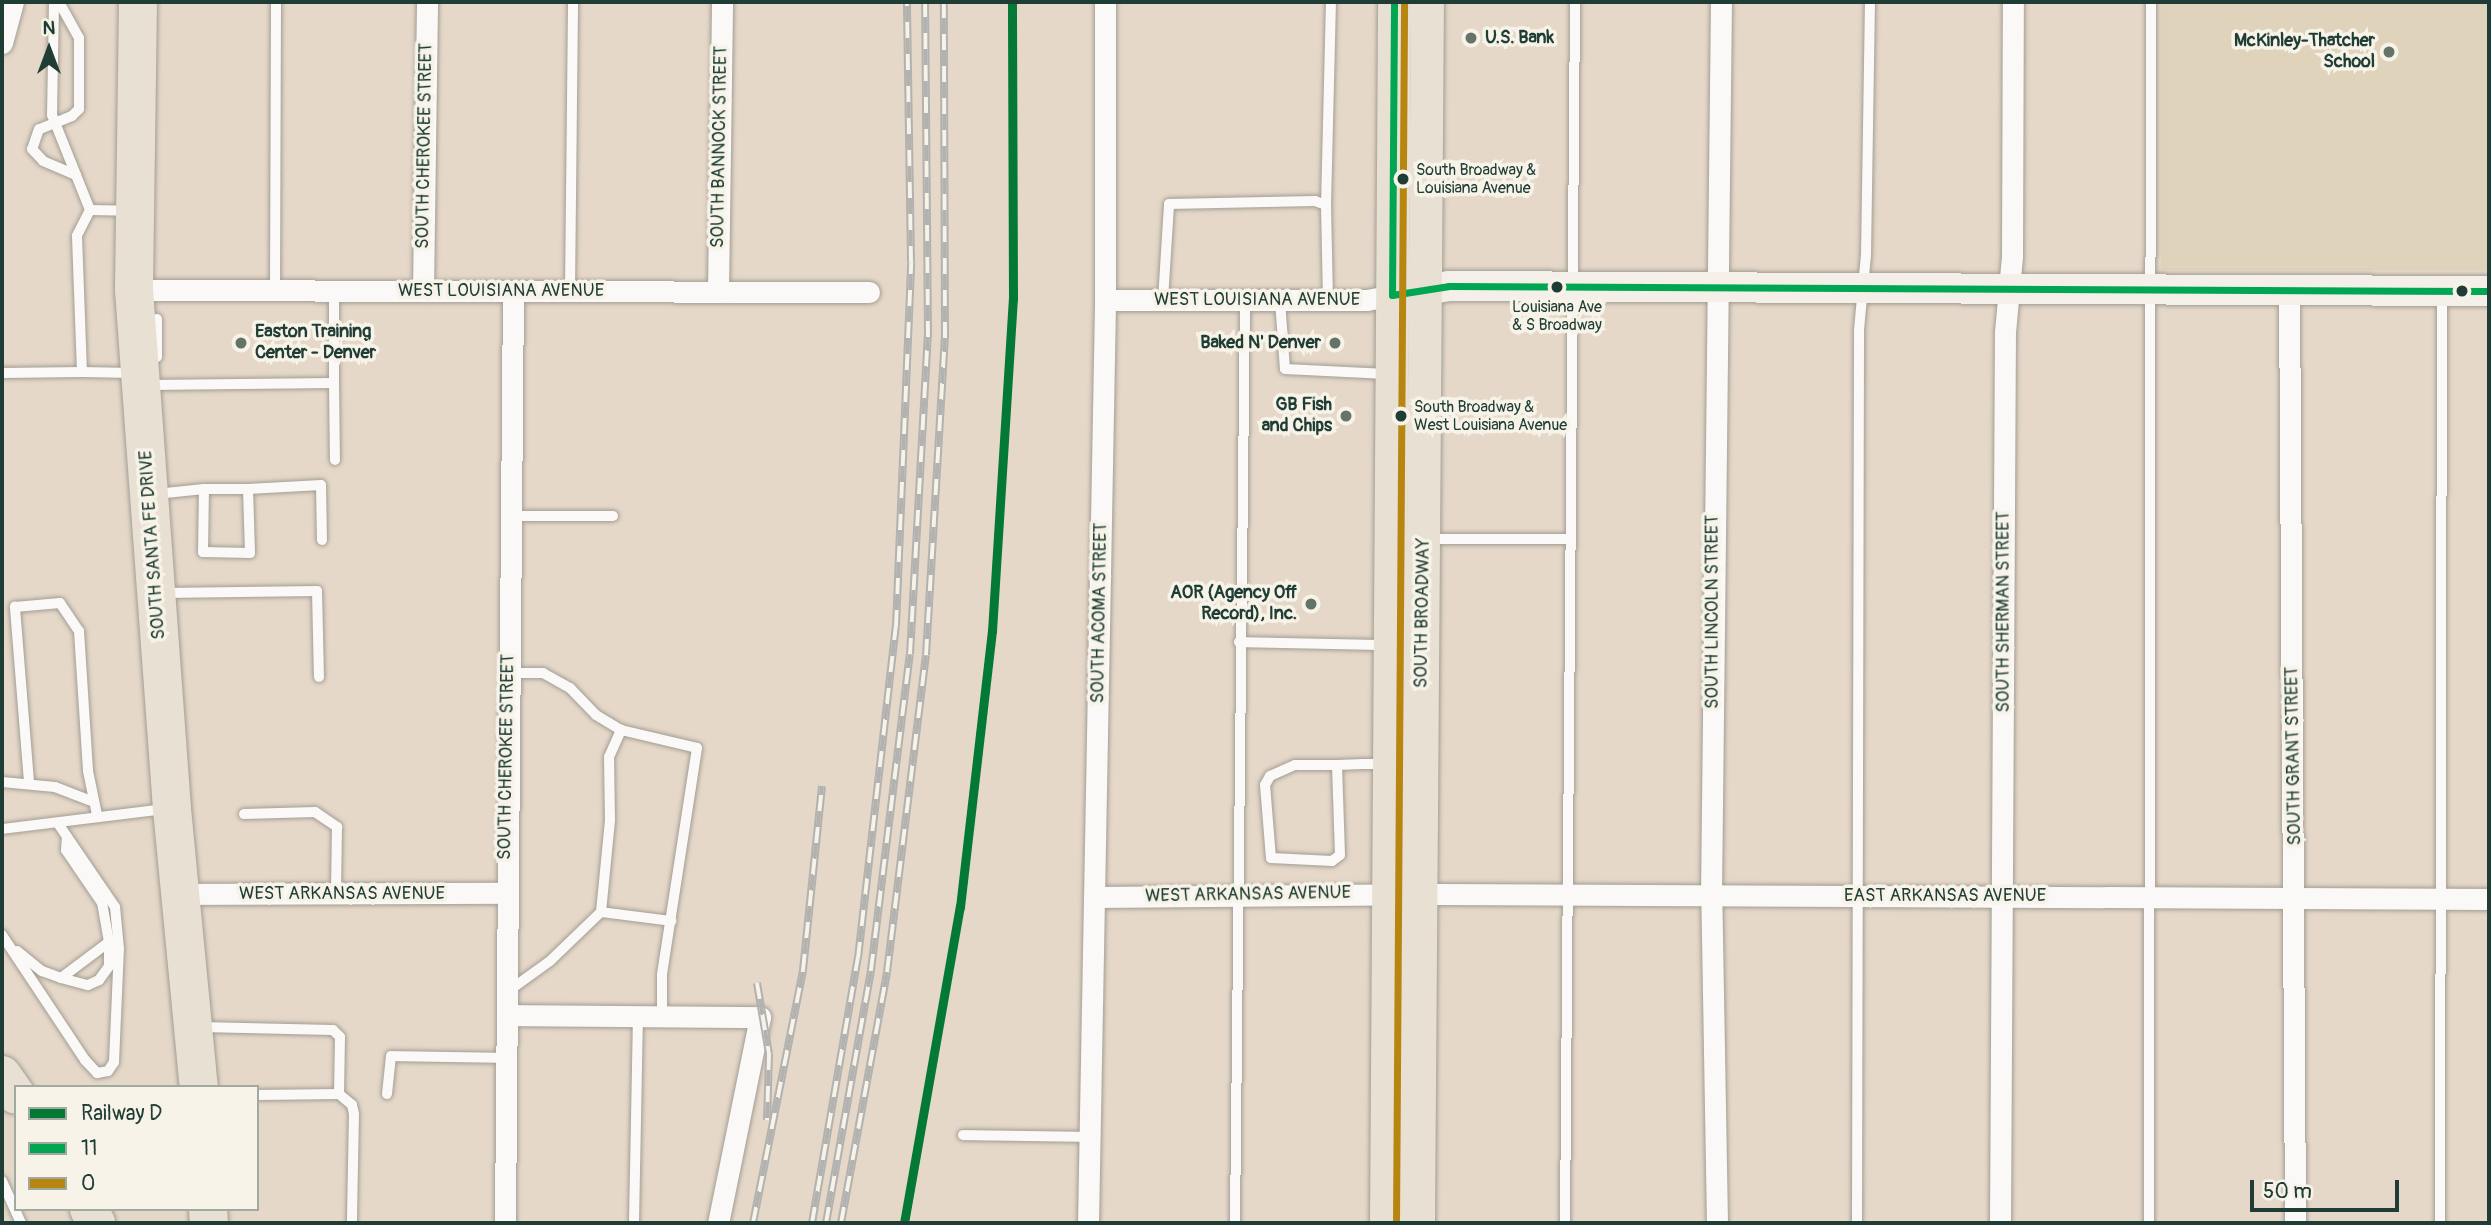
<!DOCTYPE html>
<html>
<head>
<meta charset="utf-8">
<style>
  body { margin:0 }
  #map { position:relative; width:2491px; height:1225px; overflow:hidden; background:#e6d8c9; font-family:Pangolin,sans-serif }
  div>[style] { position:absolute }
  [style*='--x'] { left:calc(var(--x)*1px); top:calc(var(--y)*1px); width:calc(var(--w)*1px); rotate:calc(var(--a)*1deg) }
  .built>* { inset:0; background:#e0d3bb; transform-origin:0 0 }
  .roads { filter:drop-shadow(0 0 2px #a29e94) drop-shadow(0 0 2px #a29e94) }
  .lane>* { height:10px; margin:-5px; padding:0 5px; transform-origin:5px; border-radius:5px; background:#fbf9f7 }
  .street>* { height:21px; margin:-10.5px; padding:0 10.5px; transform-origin:10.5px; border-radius:10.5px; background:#fbf9f7 }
  .secondary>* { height:30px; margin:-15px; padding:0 15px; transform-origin:15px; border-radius:15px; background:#f4efe8 }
  .primary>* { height:33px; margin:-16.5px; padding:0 16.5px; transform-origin:16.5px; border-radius:16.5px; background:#e7e0d3 }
  .highway>* { height:38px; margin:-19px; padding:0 19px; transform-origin:19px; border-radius:19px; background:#e7e0d3 }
  .rail>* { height:8px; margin-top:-4px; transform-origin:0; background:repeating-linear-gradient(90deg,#f7f3e8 0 16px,#b2b3b0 0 32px); box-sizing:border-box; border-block:2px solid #b2b3b0 }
  .bus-1>* { height:7px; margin:-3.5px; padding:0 3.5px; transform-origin:3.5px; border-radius:3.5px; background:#00a651 }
  .bus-2>* { height:7px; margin:-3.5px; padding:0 3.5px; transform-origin:3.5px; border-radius:3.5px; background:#b68610 }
  .rail-1>* { height:9px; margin:-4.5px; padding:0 4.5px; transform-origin:4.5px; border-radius:4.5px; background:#047835 }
  .dots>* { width:19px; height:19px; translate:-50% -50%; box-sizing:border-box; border:4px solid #f7f3e8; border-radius:50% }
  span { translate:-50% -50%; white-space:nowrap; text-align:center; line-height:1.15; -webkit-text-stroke:7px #f7f3e8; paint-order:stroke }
  .bus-label { font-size:16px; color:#1f3d34 }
  .left { translate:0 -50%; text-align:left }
  .poi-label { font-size:18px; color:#1f3d34; font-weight:700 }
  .right { translate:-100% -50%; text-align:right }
  .street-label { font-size:18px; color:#1f3d34 }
  .frame { position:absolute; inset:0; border:4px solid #1f3d34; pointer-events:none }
  .legend { position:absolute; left:14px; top:1085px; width:245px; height:126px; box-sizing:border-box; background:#f7f3e8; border:2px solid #a1aaa0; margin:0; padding:9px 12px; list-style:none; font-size:21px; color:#1f3d34 }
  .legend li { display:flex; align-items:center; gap:14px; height:35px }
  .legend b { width:35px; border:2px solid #a1aaa0 }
  .north { position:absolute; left:14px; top:14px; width:70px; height:70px; -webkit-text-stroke:5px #f7f3e8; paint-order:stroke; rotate:0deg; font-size:19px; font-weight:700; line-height:28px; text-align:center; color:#1f3d34 }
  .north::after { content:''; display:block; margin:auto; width:24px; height:32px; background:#1f3d34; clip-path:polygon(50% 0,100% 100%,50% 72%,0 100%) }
  .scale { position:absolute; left:2250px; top:1180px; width:149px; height:32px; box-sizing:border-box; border:4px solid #1f3d34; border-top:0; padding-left:9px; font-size:21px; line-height:24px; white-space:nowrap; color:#1f3d34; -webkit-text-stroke:5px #f7f3e8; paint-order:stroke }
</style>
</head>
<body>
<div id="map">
  <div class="built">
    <div style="left:2161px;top:2px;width:328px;height:268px"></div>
  </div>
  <div class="roads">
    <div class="lane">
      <div style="--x:54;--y:2;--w:113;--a:91"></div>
      <div style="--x:52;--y:115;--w:102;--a:68.2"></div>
      <div style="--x:90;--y:210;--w:29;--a:117"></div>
      <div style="--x:77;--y:236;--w:136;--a:87.9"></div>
      <div style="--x:82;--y:372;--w:51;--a:1.1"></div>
      <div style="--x:59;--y:2;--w:41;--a:60.9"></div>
      <div style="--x:79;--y:38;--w:71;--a:90"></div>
      <div style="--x:79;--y:109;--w:10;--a:135"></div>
      <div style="--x:72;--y:116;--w:35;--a:158"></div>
      <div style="--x:39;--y:129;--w:21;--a:109"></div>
      <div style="--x:32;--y:149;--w:16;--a:47"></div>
      <div style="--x:43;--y:161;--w:36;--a:23"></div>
      <div style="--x:1326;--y:205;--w:203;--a:-88.6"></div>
      <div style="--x:90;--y:210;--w:39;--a:1"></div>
      <div style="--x:275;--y:290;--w:288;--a:-89.8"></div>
      <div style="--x:334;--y:291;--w:92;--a:90"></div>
      <div style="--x:570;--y:292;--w:290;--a:-89.4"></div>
      <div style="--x:1163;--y:300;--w:96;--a:-86.4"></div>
      <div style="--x:1169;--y:204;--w:146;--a:-1.2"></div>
      <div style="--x:1315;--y:201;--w:12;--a:20"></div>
      <div style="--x:1326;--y:205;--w:95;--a:88.8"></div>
      <div style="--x:1280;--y:300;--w:69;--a:85.9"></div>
      <div style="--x:1285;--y:369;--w:102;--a:2.8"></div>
      <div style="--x:157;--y:319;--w:38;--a:90"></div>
      <div style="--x:2;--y:373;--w:80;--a:-0.7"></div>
      <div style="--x:148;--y:385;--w:186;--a:-0.6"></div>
      <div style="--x:334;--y:383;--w:77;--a:89.3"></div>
      <div style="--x:248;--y:489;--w:73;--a:-3.1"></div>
      <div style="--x:321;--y:485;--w:55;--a:89"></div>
      <div style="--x:156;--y:494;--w:48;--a:-5.9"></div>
      <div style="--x:204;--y:489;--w:44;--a:0"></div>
      <div style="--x:248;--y:489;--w:64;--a:88.2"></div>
      <div style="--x:250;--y:553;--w:47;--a:-178.8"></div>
      <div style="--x:203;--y:552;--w:63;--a:-89.1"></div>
      <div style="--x:510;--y:516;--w:103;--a:0"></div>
      <div style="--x:1426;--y:539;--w:143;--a:0"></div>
      <div style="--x:163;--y:593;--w:154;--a:-0.7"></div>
      <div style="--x:317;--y:591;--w:86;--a:88.7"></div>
      <div style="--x:1239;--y:642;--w:148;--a:1.2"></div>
      <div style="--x:509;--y:673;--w:34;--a:0"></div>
      <div style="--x:543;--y:673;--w:31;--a:29"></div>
      <div style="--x:570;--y:688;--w:37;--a:46"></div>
      <div style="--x:596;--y:715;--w:29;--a:31"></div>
      <div style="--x:621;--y:730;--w:78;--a:13.3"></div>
      <div style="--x:697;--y:748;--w:230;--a:98.8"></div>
      <div style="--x:662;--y:975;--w:41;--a:90"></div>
      <div style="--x:1337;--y:765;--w:90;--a:88.1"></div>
      <div style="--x:1340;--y:855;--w:10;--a:143"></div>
      <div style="--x:1332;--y:861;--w:61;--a:-177.2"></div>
      <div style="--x:1271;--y:858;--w:73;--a:-94.7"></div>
      <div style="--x:1265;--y:785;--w:10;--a:-61"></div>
      <div style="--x:1270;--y:776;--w:27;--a:-24"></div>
      <div style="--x:1295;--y:765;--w:42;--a:0"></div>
      <div style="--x:1337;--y:765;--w:26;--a:-2"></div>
      <div style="--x:1363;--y:764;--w:22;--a:0"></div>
      <div style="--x:2;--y:782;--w:53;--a:5.4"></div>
      <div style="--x:55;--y:787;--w:40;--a:21"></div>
      <div style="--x:29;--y:782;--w:176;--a:-94.6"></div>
      <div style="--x:15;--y:607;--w:45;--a:-5.1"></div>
      <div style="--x:60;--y:603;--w:34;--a:56"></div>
      <div style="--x:79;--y:631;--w:140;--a:86.3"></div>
      <div style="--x:88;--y:771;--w:45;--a:78.4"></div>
      <div style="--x:244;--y:814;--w:71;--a:-1.6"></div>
      <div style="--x:315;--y:812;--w:27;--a:34"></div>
      <div style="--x:337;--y:827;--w:66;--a:90.9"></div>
      <div style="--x:2;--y:829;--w:165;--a:-7"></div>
      <div style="--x:601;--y:912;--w:71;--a:7.3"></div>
      <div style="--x:2;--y:935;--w:150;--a:56.4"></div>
      <div style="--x:85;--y:1060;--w:18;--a:47"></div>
      <div style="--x:97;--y:1073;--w:11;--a:-10"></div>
      <div style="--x:108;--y:1071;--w:11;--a:-56"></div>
      <div style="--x:114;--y:1062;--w:113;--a:-87.5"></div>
      <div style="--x:119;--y:949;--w:42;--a:-95.4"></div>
      <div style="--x:115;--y:907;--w:99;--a:-124.3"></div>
      <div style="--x:17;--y:951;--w:32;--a:39"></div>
      <div style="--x:42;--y:971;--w:20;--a:20"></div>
      <div style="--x:61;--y:978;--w:60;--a:-36.9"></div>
      <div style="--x:109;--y:942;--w:40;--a:-100"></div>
      <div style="--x:102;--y:903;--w:64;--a:-124.2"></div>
      <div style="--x:66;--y:850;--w:13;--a:-86"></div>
      <div style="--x:61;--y:978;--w:28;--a:15"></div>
      <div style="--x:88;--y:985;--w:12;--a:-24"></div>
      <div style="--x:99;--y:980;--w:17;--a:-54"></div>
      <div style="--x:109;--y:966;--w:24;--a:-90"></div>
      <div style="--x:507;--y:992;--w:53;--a:-35.8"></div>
      <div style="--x:550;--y:961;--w:71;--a:-43.9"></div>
      <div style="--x:601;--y:912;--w:92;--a:-84.4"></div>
      <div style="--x:610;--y:820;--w:63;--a:-90.9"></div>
      <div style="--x:609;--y:757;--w:30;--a:-66"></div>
      <div style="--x:200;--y:1027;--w:133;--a:1.3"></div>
      <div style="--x:333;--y:1030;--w:10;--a:45"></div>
      <div style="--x:340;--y:1037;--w:57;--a:91"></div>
      <div style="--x:339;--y:1094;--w:82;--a:179.3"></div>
      <div style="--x:339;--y:1094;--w:17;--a:40"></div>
      <div style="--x:352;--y:1105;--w:9;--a:77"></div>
      <div style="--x:354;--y:1114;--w:109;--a:91.1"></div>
      <div style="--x:387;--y:1094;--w:38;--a:-84"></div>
      <div style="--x:391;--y:1056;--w:116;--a:1"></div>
      <div style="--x:963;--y:1135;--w:127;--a:0.9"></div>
      <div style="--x:2;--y:1181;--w:46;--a:65.7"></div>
      <div style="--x:634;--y:1223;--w:207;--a:-88.9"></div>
      <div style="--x:1235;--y:1223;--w:923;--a:-89.38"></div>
      <div style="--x:1565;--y:1223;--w:1221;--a:-89.53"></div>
      <div style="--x:1857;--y:1223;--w:893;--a:-89.87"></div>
      <div style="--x:1859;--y:330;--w:75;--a:-84.7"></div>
      <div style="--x:1866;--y:255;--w:253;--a:-89.1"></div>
      <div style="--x:2149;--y:1223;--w:1221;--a:-89.91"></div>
      <div style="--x:2440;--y:1223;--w:930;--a:-89.88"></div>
    </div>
    <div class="street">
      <div style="--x:2;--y:43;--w:42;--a:-75"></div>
      <div style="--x:2289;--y:288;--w:935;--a:89.63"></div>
      <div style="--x:134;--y:290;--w:735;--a:0.16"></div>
      <div style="--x:423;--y:291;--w:289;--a:-89.2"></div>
      <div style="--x:718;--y:292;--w:290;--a:-89.2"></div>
      <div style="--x:1105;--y:300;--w:262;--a:0"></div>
      <div style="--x:1367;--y:300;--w:25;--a:-11"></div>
      <div style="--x:179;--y:894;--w:326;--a:-0.2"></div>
      <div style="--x:1095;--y:897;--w:346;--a:-0.5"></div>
      <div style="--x:1441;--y:894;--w:1048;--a:0.27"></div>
      <div style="--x:507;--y:1015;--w:253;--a:0.5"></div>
      <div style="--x:760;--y:1017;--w:210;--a:101.5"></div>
      <div style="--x:505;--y:1223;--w:931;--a:-89.51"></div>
      <div style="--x:1088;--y:1223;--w:923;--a:-88.94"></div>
      <div style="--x:1105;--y:300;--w:298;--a:-90"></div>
      <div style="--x:1717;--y:1223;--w:328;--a:-91"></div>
      <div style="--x:1711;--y:895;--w:893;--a:-89.36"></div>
      <div style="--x:2000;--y:1223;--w:891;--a:-89.68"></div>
      <div style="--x:2005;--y:332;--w:76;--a:-84.7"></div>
      <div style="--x:2012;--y:256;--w:254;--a:-89.8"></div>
    </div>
    <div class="secondary">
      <div style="--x:1402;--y:294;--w:48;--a:-9.7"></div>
      <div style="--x:1449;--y:286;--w:1040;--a:0.28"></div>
    </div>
    <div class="primary">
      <div style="--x:1386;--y:1223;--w:1221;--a:-89.62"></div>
      <div style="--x:1418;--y:1223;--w:1221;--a:-89.58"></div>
    </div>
    <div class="highway">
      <div style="--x:138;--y:2;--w:288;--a:90.8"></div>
      <div style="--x:134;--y:290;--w:520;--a:85.81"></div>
      <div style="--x:172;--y:809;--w:279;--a:84.5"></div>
      <div style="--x:2;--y:1075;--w:24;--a:55"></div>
      <div style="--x:89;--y:1209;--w:16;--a:63"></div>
      <div style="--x:208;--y:1209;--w:14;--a:86"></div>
    </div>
  </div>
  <div class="rail">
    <div style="--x:757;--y:983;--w:72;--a:80.4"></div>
    <div style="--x:769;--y:1054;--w:66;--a:91.7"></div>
    <div style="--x:753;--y:1223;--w:258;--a:-78.8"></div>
    <div style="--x:803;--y:970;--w:185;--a:-84.1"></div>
    <div style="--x:812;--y:1223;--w:269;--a:-80.2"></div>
    <div style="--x:858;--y:958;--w:334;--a:-83.5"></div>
    <div style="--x:896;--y:626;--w:364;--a:-87.6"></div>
    <div style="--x:911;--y:262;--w:260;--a:-90.9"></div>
    <div style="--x:826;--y:1223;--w:257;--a:-79.9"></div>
    <div style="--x:871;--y:970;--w:318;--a:-83"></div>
    <div style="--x:910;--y:654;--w:318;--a:-86.8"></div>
    <div style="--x:928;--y:337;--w:335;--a:-90.5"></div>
    <div style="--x:841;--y:1223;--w:255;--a:-79.6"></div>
    <div style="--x:887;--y:972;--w:319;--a:-83"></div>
    <div style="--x:926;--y:655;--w:318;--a:-86.6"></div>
    <div style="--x:945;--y:338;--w:336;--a:-90.2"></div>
  </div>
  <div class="bus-1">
    <div style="--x:1392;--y:295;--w:58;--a:-9"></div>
    <div style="--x:1449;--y:286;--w:1040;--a:0.28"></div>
    <div style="--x:1392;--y:295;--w:293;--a:-89.6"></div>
  </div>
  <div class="bus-2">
    <div style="--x:1396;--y:1223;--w:1221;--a:-89.62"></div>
  </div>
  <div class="rail-1">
    <div style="--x:904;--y:1223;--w:321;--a:-80"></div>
    <div style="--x:960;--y:907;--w:278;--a:-83.4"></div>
    <div style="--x:992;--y:631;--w:333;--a:-86.4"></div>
    <div style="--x:1013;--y:299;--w:297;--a:-90.2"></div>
  </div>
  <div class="dots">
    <div style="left:1471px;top:38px;background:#657368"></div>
    <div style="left:2389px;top:52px;background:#657368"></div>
    <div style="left:1403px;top:179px;background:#1f3d34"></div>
    <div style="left:1557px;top:287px;background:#1f3d34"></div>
    <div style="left:2462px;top:291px;background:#1f3d34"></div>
    <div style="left:241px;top:343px;background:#657368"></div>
    <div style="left:1335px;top:343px;background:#657368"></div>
    <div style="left:1346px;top:416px;background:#657368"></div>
    <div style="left:1401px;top:416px;background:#1f3d34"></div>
    <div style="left:1311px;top:604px;background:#657368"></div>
  </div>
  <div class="bus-label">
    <span class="left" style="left:1416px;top:179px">South Broadway &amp;<br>Louisiana Avenue</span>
    <span style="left:1557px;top:316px">Louisiana Ave<br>&amp; S Broadway</span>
    <span class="left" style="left:1414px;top:416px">South Broadway &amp;<br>West Louisiana Avenue</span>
  </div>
  <div class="poi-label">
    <span class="left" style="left:1485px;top:38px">U.S. Bank</span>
    <span class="right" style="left:2375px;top:52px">McKinley-Thatcher<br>School</span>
    <span class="left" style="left:255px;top:343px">Easton Training<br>Center - Denver</span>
    <span class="right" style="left:1321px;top:343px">Baked N' Denver</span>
    <span class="right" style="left:1332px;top:416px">GB Fish<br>and Chips</span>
    <span class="right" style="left:1297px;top:604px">AOR (Agency Off<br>Record), Inc.</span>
  </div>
  <div class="street-label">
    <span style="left:425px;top:146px;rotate:-89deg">SOUTH CHEROKEE STREET</span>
    <span style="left:720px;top:147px;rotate:-89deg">SOUTH BANNOCK STREET</span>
    <span style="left:501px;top:291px">WEST LOUISIANA AVENUE</span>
    <span style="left:1257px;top:300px">WEST LOUISIANA AVENUE</span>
    <span style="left:153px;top:545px;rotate:-94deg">SOUTH SANTA FE DRIVE</span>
    <span style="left:1713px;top:612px;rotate:-90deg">SOUTH LINCOLN STREET</span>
    <span style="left:2004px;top:612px;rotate:-90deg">SOUTH SHERMAN STREET</span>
    <span style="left:1100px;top:613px;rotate:-89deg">SOUTH ACOMA STREET</span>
    <span style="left:1423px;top:613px;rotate:-89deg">SOUTH BROADWAY</span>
    <span style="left:2294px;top:756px;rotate:-91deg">SOUTH GRANT STREET</span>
    <span style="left:507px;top:757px;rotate:-89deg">SOUTH CHEROKEE STREET</span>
    <span style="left:342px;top:894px">WEST ARKANSAS AVENUE</span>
    <span style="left:1248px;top:895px;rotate:-1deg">WEST ARKANSAS AVENUE</span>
    <span style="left:1945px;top:896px">EAST ARKANSAS AVENUE</span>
  </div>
  <div class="frame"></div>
  <ul class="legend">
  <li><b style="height:9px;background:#047835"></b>Railway D</li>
  <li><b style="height:9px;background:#00a651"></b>11</li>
  <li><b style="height:9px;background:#b68610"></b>0</li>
  </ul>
  <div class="north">N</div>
  <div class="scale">50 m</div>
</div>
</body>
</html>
